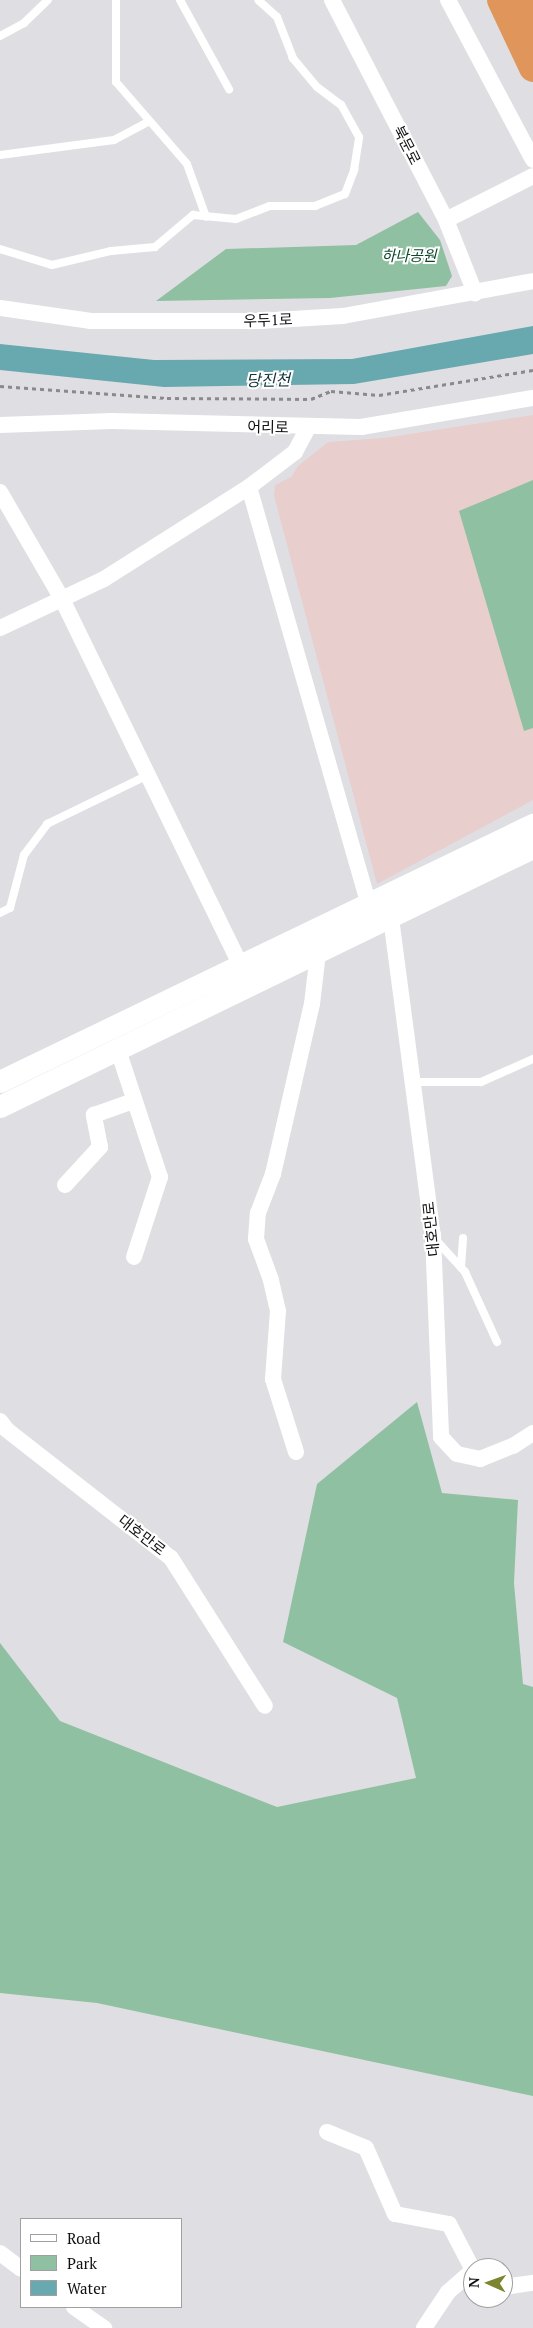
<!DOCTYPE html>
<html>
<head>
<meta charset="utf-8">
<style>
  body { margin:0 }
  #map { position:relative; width:533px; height:2328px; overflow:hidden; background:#dfdfe3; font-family:"PT Serif","Noto Sans KR",serif }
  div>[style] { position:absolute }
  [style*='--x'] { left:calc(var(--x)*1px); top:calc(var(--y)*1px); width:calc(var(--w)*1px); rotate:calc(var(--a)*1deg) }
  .education>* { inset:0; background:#e9cece }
  .green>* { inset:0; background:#90c0a2 }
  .water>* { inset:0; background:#68a9af }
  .path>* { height:3px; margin-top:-1.5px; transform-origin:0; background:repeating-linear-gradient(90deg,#8a8a8d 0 4px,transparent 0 8px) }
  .lane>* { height:8px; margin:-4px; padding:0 4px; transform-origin:4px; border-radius:4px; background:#fff }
  .street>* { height:16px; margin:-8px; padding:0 8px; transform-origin:8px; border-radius:8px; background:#fff }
  .secondary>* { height:22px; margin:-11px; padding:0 11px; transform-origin:11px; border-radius:11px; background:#fff }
  .highway>* { height:28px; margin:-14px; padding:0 14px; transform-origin:14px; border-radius:14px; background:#e0965a }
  span { translate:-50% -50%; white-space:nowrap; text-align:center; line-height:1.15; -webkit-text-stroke:4px #fff; paint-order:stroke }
  .street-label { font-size:15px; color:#111113 }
  .park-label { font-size:15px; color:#0b482b; font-style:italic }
  .water-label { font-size:16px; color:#123336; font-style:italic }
  .legend { position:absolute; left:20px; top:2218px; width:162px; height:90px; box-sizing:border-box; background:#fff; border:1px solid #a0a0a1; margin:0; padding:6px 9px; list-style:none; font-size:15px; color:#111113 }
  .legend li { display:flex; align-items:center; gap:10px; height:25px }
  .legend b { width:25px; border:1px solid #a0a0a1 }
  .north { position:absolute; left:463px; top:2258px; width:50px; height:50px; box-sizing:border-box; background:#fff; border:1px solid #a0a0a1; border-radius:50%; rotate:272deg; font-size:14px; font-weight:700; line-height:20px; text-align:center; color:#111113 }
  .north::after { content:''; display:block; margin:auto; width:18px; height:22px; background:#7d8430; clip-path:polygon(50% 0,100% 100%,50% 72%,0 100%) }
</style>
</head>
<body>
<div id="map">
  <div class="education">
    <div style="clip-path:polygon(533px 415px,533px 800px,377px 884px,274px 496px,275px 485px,291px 477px,298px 466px,328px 442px,384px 438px)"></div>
  </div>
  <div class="green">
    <div style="clip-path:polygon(418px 212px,440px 240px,452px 276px,446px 286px,330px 298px,156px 301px,226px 249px,356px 245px)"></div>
    <div style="clip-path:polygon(533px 480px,533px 728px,524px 731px,459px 511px)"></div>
    <div style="clip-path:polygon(417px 1402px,442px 1493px,518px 1500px,514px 1583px,523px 1684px,533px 1687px,533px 2096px,97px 2003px,0 1993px,0 1643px,60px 1721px,277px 1807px,416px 1778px,397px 1698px,283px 1642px,317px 1484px)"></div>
  </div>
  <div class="water">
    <div style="clip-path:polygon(533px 326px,533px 354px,354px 384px,164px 387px,0 370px,0 344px,154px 360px,352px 359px)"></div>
  </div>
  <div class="path">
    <div style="--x:0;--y:386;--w:167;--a:4.1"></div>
    <div style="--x:167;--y:398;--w:144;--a:0.4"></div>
    <div style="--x:311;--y:399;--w:22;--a:-22"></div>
    <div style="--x:331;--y:391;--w:48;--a:4.8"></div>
    <div style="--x:379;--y:395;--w:156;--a:-9.2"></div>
  </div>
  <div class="lane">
    <div style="--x:116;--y:0;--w:82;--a:90"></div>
    <div style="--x:116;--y:82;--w:108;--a:49.1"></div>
    <div style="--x:187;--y:164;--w:56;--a:70.3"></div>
    <div style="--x:180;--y:0;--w:102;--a:61.2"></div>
    <div style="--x:0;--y:36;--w:27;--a:-28"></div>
    <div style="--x:24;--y:23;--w:33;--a:-44"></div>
    <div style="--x:0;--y:155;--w:115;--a:-7.5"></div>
    <div style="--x:114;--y:140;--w:40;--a:-28"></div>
    <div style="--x:0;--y:249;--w:54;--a:17.1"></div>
    <div style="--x:52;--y:265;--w:61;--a:-13.3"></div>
    <div style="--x:111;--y:251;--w:44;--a:-5.2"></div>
    <div style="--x:155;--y:247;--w:50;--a:-40.1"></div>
    <div style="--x:193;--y:215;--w:43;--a:5.3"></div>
    <div style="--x:236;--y:219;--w:36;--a:-21"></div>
    <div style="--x:270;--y:206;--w:45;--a:0"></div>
    <div style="--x:315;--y:206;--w:32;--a:-22"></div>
    <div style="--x:345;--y:194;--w:26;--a:-69"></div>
    <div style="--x:354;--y:170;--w:33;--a:-81"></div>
    <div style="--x:359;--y:137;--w:37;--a:-119"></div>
    <div style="--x:341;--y:105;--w:30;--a:-143"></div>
    <div style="--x:317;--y:87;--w:38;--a:-130"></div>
    <div style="--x:293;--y:58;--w:44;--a:-111.3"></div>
    <div style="--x:277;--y:17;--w:25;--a:-138"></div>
    <div style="--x:0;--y:913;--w:11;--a:-27"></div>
    <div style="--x:10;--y:908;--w:55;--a:-75.2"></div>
    <div style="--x:24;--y:855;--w:39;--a:-53"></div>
    <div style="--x:47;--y:824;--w:112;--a:-25.9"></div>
    <div style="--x:413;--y:1082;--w:68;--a:0"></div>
    <div style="--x:481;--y:1082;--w:57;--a:-23.9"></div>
    <div style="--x:435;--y:1239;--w:45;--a:47.7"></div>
    <div style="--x:465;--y:1272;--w:77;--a:65.4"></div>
    <div style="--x:461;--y:1267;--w:29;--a:-86"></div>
  </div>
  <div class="street">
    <div style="--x:332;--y:0;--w:248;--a:62.6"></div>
    <div style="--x:446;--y:220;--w:79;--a:68.3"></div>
    <div style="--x:448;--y:0;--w:181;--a:62"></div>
    <div style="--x:446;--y:220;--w:97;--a:-26.8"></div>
    <div style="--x:0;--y:308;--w:92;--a:8.1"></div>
    <div style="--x:91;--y:321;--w:168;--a:0"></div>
    <div style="--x:259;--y:321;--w:84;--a:-3.4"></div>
    <div style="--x:343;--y:316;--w:193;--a:-10.4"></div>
    <div style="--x:0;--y:425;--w:112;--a:-2"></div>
    <div style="--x:112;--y:421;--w:249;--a:1.4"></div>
    <div style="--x:361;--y:427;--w:174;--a:-9.6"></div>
    <div style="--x:249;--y:487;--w:435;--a:74"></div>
    <div style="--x:0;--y:492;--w:124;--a:59.9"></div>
    <div style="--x:62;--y:599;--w:420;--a:64"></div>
    <div style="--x:0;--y:628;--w:115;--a:-25.2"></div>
    <div style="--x:104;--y:579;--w:172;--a:-32.4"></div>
    <div style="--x:249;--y:487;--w:58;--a:-37.3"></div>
    <div style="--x:295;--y:452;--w:27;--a:-62"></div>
    <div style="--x:391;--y:918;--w:320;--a:82.5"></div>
    <div style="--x:433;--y:1235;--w:202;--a:87.7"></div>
    <div style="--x:441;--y:1437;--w:23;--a:47"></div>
    <div style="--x:457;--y:1454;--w:24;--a:12"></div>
    <div style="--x:480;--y:1459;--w:35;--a:-22"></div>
    <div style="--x:513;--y:1446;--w:24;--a:-33"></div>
    <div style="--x:118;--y:1050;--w:134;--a:71.7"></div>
    <div style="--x:160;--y:1177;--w:84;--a:108"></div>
    <div style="--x:65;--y:1185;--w:52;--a:-47.4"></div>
    <div style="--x:100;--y:1147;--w:33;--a:-101"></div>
    <div style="--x:94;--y:1115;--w:41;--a:-19.7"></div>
    <div style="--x:0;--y:1421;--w:11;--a:52"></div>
    <div style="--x:7;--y:1430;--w:208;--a:38"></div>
    <div style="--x:171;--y:1558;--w:175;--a:57.6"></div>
    <div style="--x:296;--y:1452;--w:77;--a:-107.5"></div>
    <div style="--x:273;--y:1379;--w:68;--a:-85.8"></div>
    <div style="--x:278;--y:1311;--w:32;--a:-103"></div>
    <div style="--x:271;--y:1280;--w:44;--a:-110.1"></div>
    <div style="--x:256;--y:1239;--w:26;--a:-86"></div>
    <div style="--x:258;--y:1213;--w:42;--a:-69"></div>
    <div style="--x:273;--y:1174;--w:174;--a:-77.1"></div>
    <div style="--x:312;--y:1004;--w:51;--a:-83.3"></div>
    <div style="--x:327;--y:2132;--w:42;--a:22.3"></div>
    <div style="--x:366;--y:2148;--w:72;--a:66.3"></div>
    <div style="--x:395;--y:2214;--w:55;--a:10.5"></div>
    <div style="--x:449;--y:2224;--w:52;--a:62.4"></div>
    <div style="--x:0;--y:2253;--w:26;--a:37"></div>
    <div style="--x:503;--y:2287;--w:30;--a:-8"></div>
    <div style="--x:74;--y:2307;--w:37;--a:35"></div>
    <div style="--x:424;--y:2328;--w:43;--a:-56.3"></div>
    <div style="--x:448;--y:2292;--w:33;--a:-41"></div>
  </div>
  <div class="secondary">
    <div style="--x:0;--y:1082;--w:592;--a:-25.74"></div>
    <div style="--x:0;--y:1107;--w:593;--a:-25.92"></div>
  </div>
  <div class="highway">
    <div style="--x:501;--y:0;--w:75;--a:64.8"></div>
    <div style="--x:522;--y:0;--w:24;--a:62"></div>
  </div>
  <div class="street-label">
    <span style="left:407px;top:145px;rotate:63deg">북문로</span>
    <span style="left:268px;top:320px;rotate:-2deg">우두1로</span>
    <span style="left:268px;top:427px;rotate:1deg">어리로</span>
    <span style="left:431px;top:1229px;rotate:-96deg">대호만로</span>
    <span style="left:142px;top:1535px;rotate:38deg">대호만로</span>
  </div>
  <div class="park-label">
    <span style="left:409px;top:256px">하나공원</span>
  </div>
  <div class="water-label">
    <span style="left:268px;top:380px;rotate:-1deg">당진천</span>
  </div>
  <ul class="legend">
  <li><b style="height:6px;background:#fff"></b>Road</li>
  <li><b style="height:14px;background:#90c0a2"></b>Park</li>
  <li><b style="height:14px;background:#68a9af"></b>Water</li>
  </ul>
  <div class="north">N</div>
</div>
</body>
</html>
